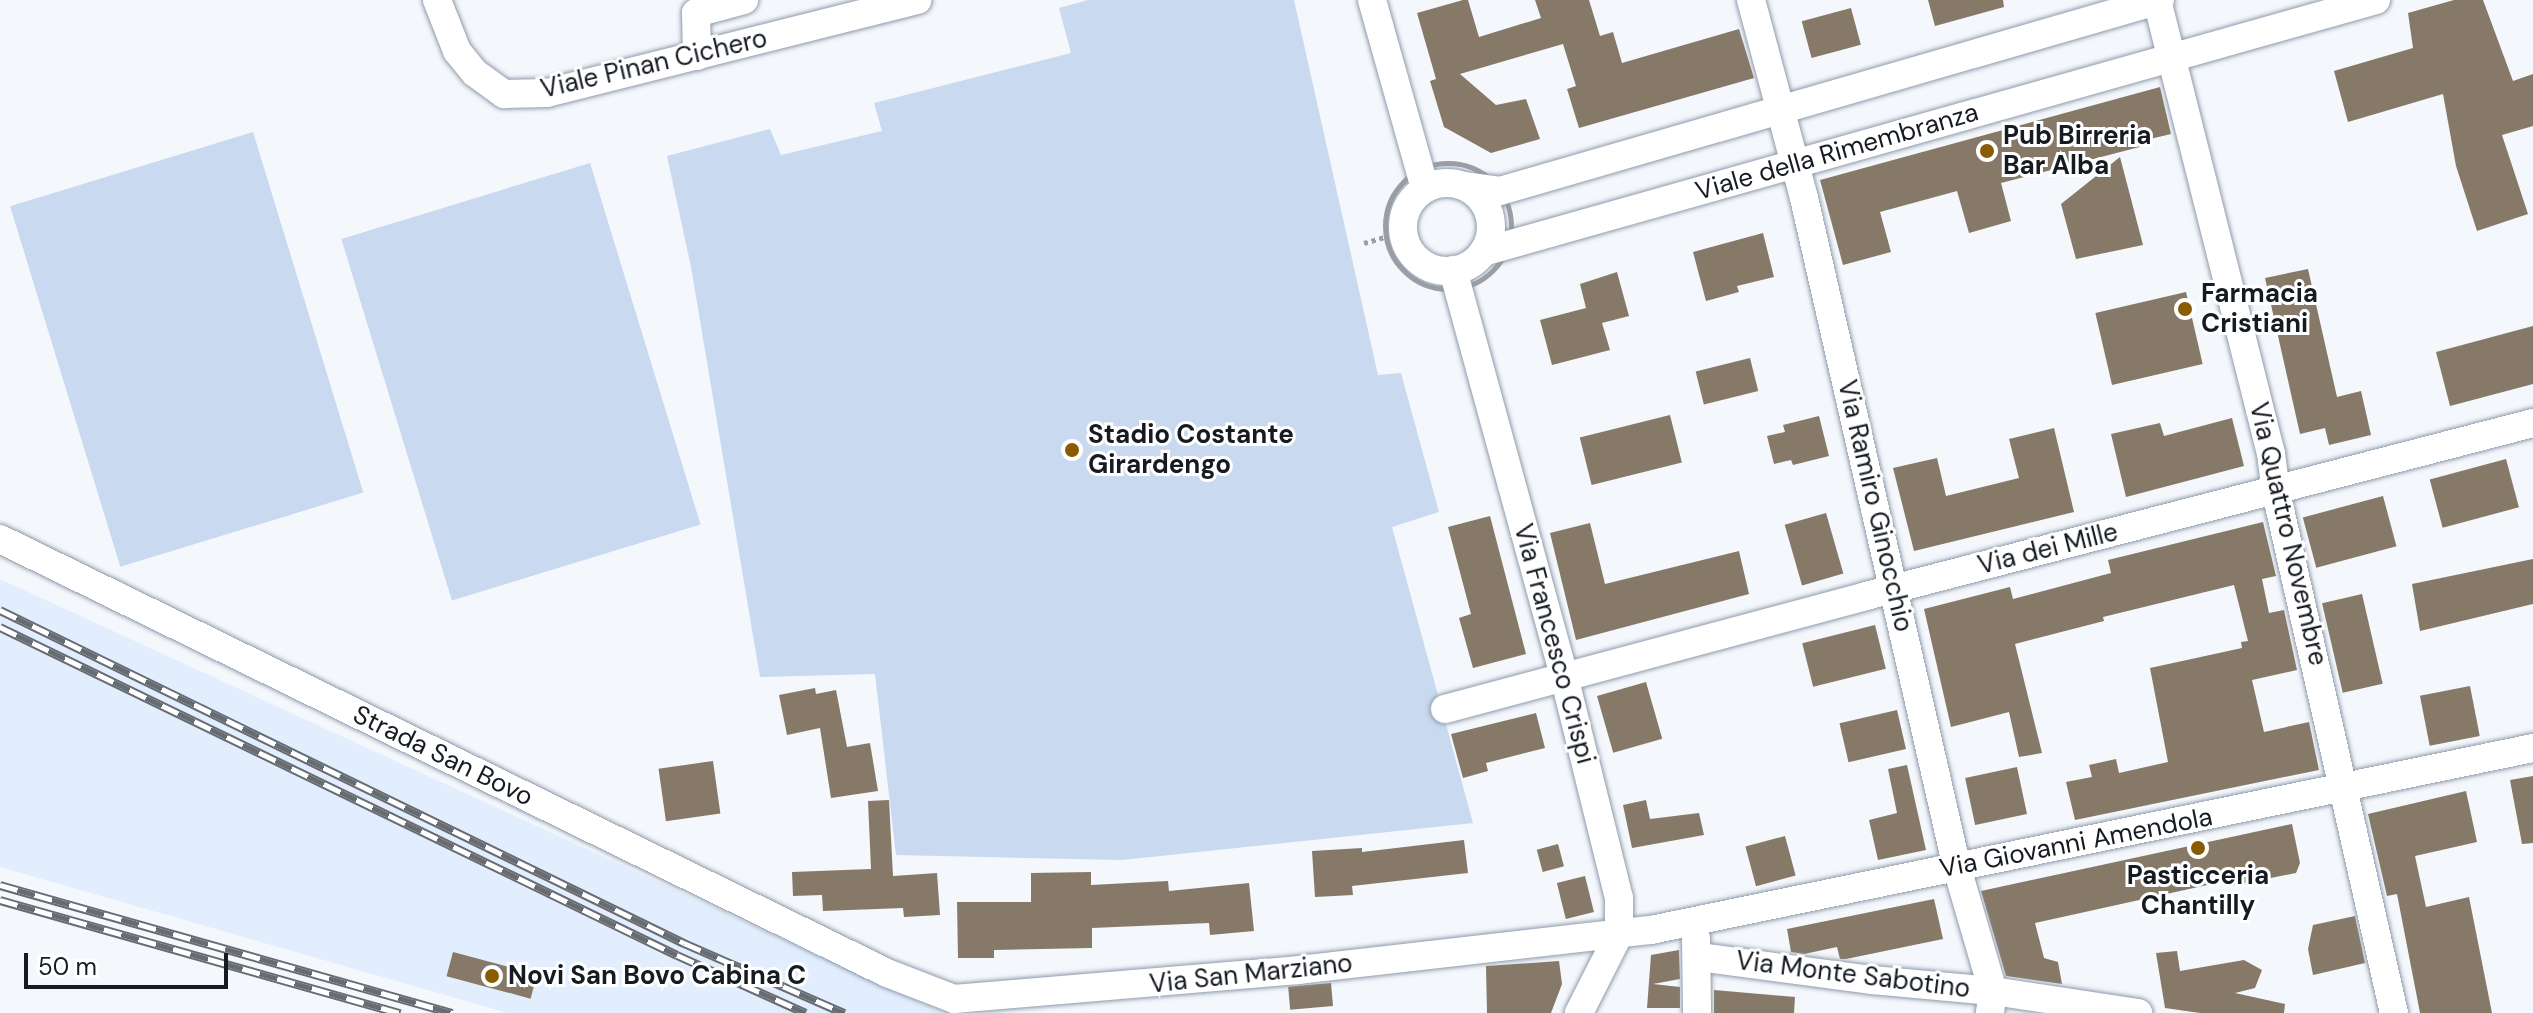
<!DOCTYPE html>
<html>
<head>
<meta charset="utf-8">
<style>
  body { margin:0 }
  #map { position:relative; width:2533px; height:1013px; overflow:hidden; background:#f4f7fb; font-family:"DM Sans",sans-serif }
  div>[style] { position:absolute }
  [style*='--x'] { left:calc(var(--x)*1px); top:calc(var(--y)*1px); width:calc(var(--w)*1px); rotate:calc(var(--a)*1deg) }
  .built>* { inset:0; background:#e2eefd }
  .green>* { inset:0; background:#c9d9ef; transform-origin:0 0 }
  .building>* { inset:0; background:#867968; transform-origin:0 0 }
  .path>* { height:5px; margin-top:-2.5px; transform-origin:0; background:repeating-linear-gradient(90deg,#9c9fa5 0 4px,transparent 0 8px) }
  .path>.ring { margin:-2.5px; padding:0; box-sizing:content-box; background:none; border:5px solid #9c9fa5; border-radius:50% }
  .roads { filter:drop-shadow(0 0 2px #8e9bac) drop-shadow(0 0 2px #8e9bac) }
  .minor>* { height:28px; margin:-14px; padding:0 14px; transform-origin:14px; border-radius:14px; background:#fff }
  .minor>.ring { margin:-14px; padding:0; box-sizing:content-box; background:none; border:28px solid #fff; border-radius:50% }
  .rail>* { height:9px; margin-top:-4.5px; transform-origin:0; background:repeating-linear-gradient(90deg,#fff 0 18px,#676c72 0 36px); box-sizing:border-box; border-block:2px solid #676c72 }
  .dots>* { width:22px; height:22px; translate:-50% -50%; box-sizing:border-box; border:4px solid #fff; border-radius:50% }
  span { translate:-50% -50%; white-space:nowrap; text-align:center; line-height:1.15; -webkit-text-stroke:6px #fff; paint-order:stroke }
  .street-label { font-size:26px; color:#161b22 }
  .poi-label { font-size:26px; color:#161b22; font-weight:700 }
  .left { translate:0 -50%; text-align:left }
  .scale { position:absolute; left:24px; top:953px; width:204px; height:36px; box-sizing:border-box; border:4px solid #161b22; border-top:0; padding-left:10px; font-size:24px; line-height:28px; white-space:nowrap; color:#161b22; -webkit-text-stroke:6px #fff; paint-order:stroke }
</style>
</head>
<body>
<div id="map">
  <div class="built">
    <div style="clip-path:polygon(0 579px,943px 1013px,508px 1013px,0 867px)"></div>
  </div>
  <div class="green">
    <div style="clip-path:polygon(1088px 0,1294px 0,1378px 375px,1401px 373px,1439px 512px,1392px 527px,1473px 823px,1122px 860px,896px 855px,875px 674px,760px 677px,691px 267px,667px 156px,770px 129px,781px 155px,882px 131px,874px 103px,1071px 53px,1059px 8px)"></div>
    <div style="left:253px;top:132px;width:377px;height:254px;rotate:73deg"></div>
    <div style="left:590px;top:163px;width:378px;height:260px;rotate:73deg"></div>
  </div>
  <div class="building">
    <div style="clip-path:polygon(1463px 0,1468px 0,1479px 37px,1541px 18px,1535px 0,1589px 0,1600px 36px,1613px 32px,1622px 63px,1739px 29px,1754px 78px,1579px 128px,1567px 89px,1576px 86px,1563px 44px,1460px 74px,1496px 105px,1526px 99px,1540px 139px,1491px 153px,1444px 127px,1430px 81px,1436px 79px,1417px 13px)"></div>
    <div style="clip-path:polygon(1928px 0,2003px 0,2004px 7px,1935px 26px)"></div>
    <div style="clip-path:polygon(2454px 0,2483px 0,2513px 81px,2533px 74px,2533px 126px,2502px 135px,2528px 214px,2477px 231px,2456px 166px,2443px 94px,2348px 122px,2334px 71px,2413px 48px,2408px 13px)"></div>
    <div style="left:1851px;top:8px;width:38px;height:51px;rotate:75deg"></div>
    <div style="clip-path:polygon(2160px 87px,2171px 134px,2150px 139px,2151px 144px,2001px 183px,2011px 221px,1969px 233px,1957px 191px,1880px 212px,1891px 252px,1843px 265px,1820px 180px)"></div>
    <div style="clip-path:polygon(2120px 157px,2143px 245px,2076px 259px,2061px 204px)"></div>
    <div style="clip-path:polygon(1763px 233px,1774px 277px,1737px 286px,1739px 292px,1706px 301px,1693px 252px)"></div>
    <div style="clip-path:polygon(2308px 269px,2337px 397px,2361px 391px,2371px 435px,2329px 445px,2325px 428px,2300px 434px,2265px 278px)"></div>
    <div style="clip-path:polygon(1617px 272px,1629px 316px,1602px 323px,1610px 350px,1552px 365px,1540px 320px,1586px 308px,1580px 284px)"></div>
    <div style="left:2186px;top:292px;width:74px;height:93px;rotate:77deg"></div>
    <div style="clip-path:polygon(2533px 326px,2533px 384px,2450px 406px,2436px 352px)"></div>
    <div style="left:1750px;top:358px;width:34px;height:56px;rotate:76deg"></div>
    <div style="left:1670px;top:415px;width:49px;height:93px;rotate:76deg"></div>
    <div style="clip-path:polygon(1819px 416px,1829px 456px,1793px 465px,1791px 460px,1774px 464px,1767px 436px,1785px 432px,1783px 425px)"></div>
    <div style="clip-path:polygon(2232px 418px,2244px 466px,2126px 497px,2111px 434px,2160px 423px,2164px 436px)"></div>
    <div style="clip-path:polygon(2054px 428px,2074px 512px,1914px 551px,1893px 468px,1937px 458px,1946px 496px,2019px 478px,2009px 439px)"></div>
    <div style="left:2506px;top:459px;width:50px;height:79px;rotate:75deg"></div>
    <div style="left:2383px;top:496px;width:52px;height:83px;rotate:75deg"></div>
    <div style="left:1826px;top:513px;width:63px;height:43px;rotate:74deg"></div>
    <div style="clip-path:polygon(1490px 516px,1526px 654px,1473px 668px,1459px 618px,1471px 614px,1448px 527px)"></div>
    <div style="clip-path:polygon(2263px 522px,2276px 576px,2262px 579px,2269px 613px,2284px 610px,2297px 670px,2252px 680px,2264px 732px,2309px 722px,2319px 770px,2075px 820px,2066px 782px,2092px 777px,2089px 765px,2116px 759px,2119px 773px,2168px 762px,2150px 668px,2242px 648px,2241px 642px,2248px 641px,2234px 585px,2103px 617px,2104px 621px,2015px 644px,2042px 753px,2019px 757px,2009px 712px,1951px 727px,1924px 609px,2010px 587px,2013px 599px,2111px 573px,2108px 560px)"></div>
    <div style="clip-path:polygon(1590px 523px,1605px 584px,1739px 551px,1749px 594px,1576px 640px,1550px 533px)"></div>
    <div style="clip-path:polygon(2533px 559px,2533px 604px,2420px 631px,2412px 584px)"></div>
    <div style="left:2362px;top:594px;width:92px;height:41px;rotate:77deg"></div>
    <div style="left:1875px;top:625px;width:45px;height:75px;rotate:76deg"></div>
    <div style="left:1646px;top:682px;width:59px;height:51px;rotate:74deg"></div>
    <div style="left:2470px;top:686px;width:51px;height:51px;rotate:79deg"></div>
    <div style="clip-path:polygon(815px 688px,816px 694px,836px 690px,847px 747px,870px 743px,878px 791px,831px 798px,820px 728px,787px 735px,779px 695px)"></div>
    <div style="left:1897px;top:710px;width:40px;height:59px;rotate:77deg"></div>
    <div style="clip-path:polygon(1536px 713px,1545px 748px,1486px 763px,1488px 771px,1463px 778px,1451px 734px)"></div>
    <div style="left:713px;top:761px;width:53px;height:55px;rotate:82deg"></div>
    <div style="clip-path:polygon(1907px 765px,1926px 850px,1878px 860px,1869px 820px,1897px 813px,1888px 769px)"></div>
    <div style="left:2017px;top:767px;width:48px;height:53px;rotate:78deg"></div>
    <div style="clip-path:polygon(2533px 776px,2533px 843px,2522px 844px,2510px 780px)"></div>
    <div style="clip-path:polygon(2466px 791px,2477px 842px,2415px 856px,2426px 907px,2469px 897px,2492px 1013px,2420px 1013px,2397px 894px,2387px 896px,2368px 814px)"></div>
    <div style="clip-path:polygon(889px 800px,893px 876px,937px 873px,940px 915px,904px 917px,903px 908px,823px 911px,822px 895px,793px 896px,792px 872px,871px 869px,868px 801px)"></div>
    <div style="clip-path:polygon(1646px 800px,1650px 819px,1699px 813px,1704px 835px,1632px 848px,1623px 805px)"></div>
    <div style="clip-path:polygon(2292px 824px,2300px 863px,2296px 873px,2231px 886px,2230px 880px,2035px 923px,2044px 958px,2058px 962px,2062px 984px,2006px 976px,1981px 891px)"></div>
    <div style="left:1785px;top:836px;width:41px;height:41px;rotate:75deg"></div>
    <div style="clip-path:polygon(1464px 840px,1468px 873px,1352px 886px,1353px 895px,1315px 897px,1312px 851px,1362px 848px,1362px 852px)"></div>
    <div style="left:1558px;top:844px;width:23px;height:22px;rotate:75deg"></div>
    <div style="clip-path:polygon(1091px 872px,1091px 885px,1168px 881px,1169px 891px,1249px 883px,1254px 931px,1210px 935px,1209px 923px,1092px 928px,1092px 948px,994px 950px,994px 958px,958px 958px,957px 902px,1031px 902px,1031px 873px)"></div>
    <div style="left:1585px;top:876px;width:37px;height:29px;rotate:76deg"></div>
    <div style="clip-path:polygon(1934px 899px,1943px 939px,1846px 959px,1840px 959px,1837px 947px,1804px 954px,1791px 952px,1787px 929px)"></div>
    <div style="clip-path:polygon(2355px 916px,2365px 963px,2313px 975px,2308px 949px,2313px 925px)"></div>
    <div style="clip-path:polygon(1679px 950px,1680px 979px,1653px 984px,1680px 987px,1680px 1008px,1647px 1008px,1651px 955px)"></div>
    <div style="clip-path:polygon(2177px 951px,2180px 971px,2244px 960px,2262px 970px,2255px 988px,2235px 993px,2285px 1004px,2284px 1013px,2200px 1013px,2165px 1008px,2156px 953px)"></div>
    <div style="left:453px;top:952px;width:87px;height:25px;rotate:15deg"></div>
    <div style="clip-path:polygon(1559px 961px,1562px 984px,1551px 1013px,1487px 1013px,1486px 966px)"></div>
    <div style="left:1331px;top:983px;width:23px;height:43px;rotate:85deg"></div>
    <div style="clip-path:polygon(1714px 990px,1795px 997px,1794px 1013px,1714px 1013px)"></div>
  </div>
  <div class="path">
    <div class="ring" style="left:1385px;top:163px;width:121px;height:121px"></div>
    <div style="--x:1364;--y:243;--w:22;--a:-16"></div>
  </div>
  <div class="roads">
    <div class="minor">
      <div style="--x:437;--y:0;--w:55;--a:68.6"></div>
      <div style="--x:457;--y:51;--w:28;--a:51"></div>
      <div style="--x:475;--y:73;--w:36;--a:36"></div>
      <div style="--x:504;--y:94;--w:43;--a:-1.3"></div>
      <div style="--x:547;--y:93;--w:382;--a:-14.1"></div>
      <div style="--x:1372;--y:0;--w:195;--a:74.3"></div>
      <div style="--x:1751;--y:0;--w:205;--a:75"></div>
      <div style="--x:1804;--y:198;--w:687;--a:77.14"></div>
      <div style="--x:1957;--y:868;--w:128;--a:73.7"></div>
      <div style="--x:1993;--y:991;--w:22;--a:98"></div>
      <div style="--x:2157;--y:0;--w:467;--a:75.9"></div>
      <div style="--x:2271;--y:453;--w:39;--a:83"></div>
      <div style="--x:2276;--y:492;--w:534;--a:77.24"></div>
      <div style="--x:697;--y:56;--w:43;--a:-91.3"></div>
      <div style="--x:696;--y:13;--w:50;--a:-15.2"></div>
      <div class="ring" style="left:1403px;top:183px;width:60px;height:60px"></div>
      <div style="--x:1465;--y:186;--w:35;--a:8"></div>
      <div style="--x:1500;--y:191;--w:687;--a:-16.14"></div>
      <div style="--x:1483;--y:252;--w:928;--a:-15.76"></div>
      <div style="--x:1453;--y:270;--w:421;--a:74.7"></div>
      <div style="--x:1564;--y:676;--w:229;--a:76.1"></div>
      <div style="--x:1619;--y:898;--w:36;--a:90"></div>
      <div style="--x:1619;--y:934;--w:89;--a:116.9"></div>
      <div style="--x:0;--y:539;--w:987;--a:26.07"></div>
      <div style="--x:887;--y:973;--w:72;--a:21.2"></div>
      <div style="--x:954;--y:999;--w:345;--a:-4.8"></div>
      <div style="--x:1298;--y:970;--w:355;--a:-6.5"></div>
      <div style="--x:1651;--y:930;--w:901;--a:-11.66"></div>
      <div style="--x:1445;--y:709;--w:436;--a:-15"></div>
      <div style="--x:1866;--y:596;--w:689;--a:-14.54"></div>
      <div style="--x:1696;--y:938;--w:75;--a:89.2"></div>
      <div style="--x:1699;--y:957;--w:175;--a:7.6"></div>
      <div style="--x:1872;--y:980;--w:121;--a:5.2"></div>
      <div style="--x:1993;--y:991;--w:147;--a:8.6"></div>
    </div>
  </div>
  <div class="rail">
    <div style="--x:0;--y:610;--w:761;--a:25.96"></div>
    <div style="--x:684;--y:943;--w:175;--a:23.6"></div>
    <div style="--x:0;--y:627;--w:752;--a:25.85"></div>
    <div style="--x:677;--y:955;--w:141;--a:24.2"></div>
    <div style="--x:0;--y:885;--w:470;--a:15.8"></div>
    <div style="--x:0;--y:900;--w:416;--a:15.8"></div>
  </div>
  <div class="dots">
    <div style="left:1987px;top:151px;background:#8a5b00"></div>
    <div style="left:2185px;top:309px;background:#8a5b00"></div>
    <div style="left:1072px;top:450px;background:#8a5b00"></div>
    <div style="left:2198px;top:848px;background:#8a5b00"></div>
    <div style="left:492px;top:976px;background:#8a5b00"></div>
  </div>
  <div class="street-label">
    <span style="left:654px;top:64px;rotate:-13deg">Viale Pinan Cichero</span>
    <span style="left:1837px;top:152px;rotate:-16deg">Viale della Rimembranza</span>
    <span style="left:1875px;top:506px;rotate:77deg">Via Ramiro Ginocchio</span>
    <span style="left:2288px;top:534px;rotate:77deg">Via Quattro Novembre</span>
    <span style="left:2048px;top:549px;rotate:-14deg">Via dei Mille</span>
    <span style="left:1554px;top:644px;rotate:75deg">Via Francesco Crispi</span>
    <span style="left:443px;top:756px;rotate:26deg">Strada San Bovo</span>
    <span style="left:2076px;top:843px;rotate:-11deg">Via Giovanni Amendola</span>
    <span style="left:1251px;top:974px;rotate:-6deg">Via San Marziano</span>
    <span style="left:1853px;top:975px;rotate:7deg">Via Monte Sabotino</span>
  </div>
  <div class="poi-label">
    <span class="left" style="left:2003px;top:151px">Pub Birreria<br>Bar Alba</span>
    <span class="left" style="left:2201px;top:309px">Farmacia<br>Cristiani</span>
    <span class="left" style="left:1088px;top:450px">Stadio Costante<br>Girardengo</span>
    <span style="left:2198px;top:891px">Pasticceria<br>Chantilly</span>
    <span class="left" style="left:508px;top:976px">Novi San Bovo Cabina C</span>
  </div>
  <div class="scale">50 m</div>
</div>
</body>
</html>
